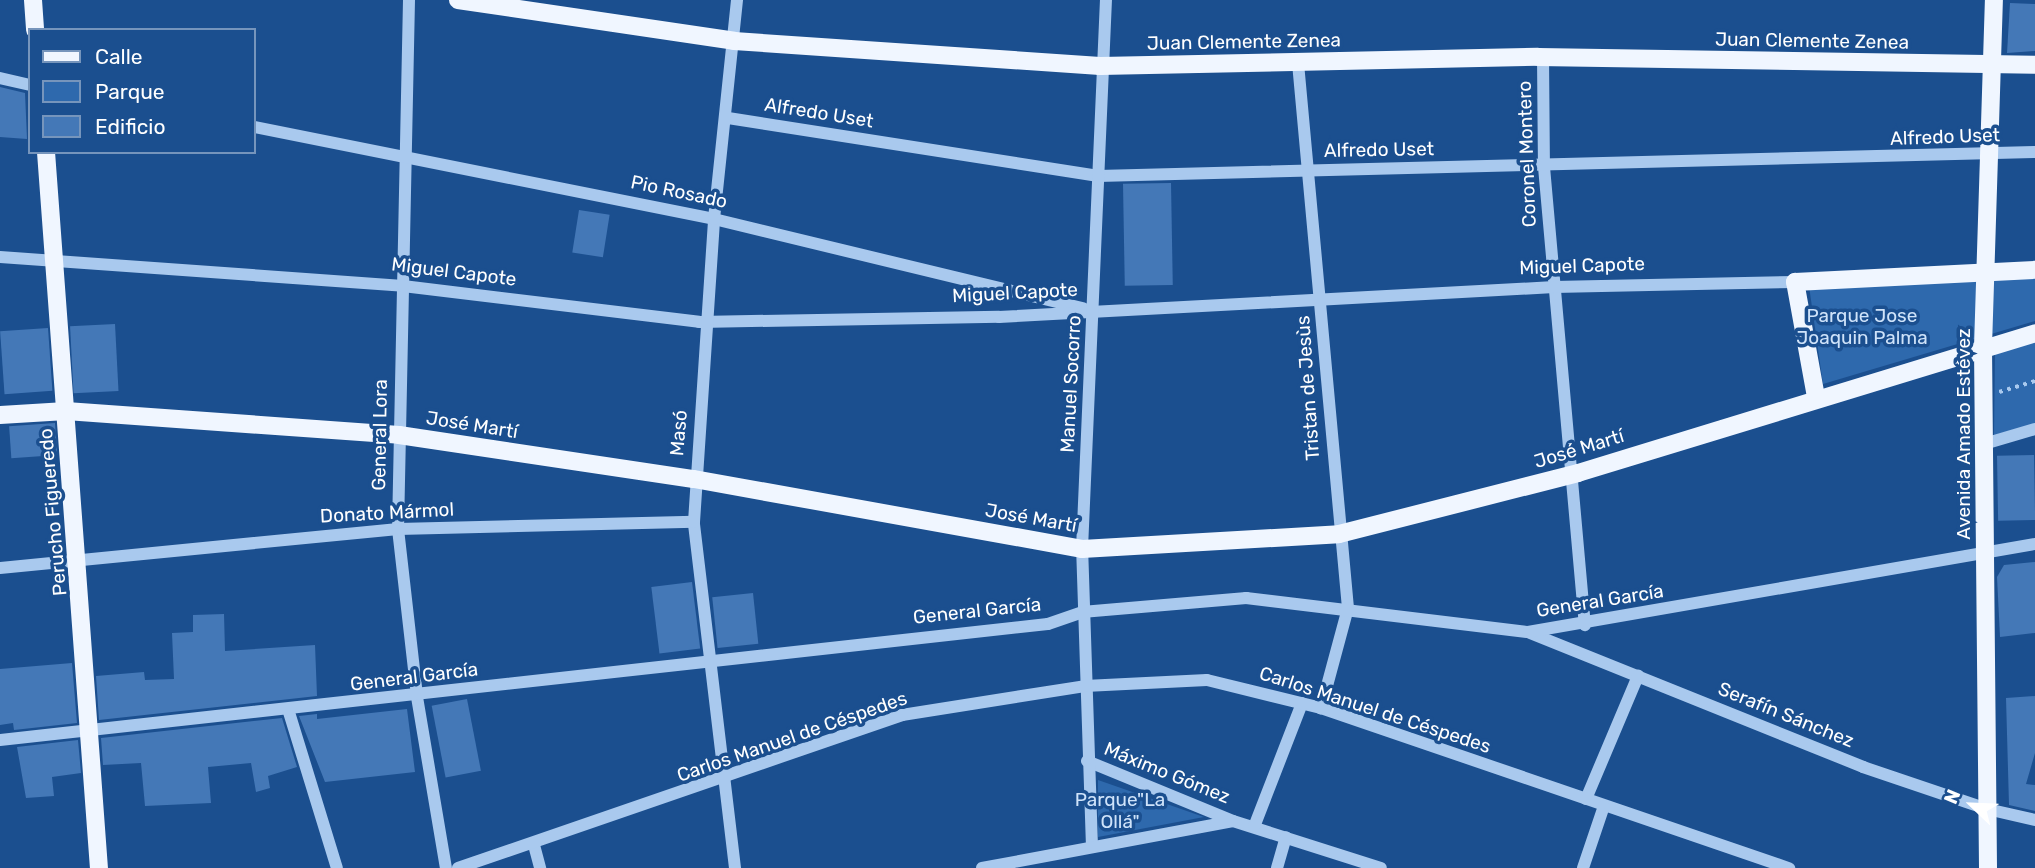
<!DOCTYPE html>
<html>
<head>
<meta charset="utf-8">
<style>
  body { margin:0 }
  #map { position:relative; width:2035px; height:868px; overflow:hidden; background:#1b4f8f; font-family:Rubik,sans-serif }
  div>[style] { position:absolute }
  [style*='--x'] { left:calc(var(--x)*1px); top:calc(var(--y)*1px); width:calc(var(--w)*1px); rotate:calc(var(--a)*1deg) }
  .green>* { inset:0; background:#2e69ad }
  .building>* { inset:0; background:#4478b7; transform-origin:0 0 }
  .path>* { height:3.5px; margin-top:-1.75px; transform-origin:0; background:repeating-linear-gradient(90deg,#a9c9ee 0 3.5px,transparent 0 8.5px) }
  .minor>* { height:12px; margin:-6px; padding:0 6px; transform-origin:6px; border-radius:6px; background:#a9c9ee }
  .major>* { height:18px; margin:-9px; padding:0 9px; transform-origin:9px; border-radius:9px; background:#f0f6ff }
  span { translate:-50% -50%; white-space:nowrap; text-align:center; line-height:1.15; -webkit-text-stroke:7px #1b4f8f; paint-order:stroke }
  .street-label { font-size:19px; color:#fff }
  .park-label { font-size:19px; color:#cfe3fa }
  .legend { position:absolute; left:28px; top:28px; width:228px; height:126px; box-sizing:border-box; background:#1b4f8f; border:2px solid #7695bc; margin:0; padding:9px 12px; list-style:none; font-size:21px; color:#fff }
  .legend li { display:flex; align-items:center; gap:14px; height:35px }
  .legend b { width:35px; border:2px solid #7695bc }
  .north { position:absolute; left:1937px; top:770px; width:70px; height:70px; -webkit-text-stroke:5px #1b4f8f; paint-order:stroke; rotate:293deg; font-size:19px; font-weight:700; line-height:28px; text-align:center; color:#fff }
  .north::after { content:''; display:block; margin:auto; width:24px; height:32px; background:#fff; clip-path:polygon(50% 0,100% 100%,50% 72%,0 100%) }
</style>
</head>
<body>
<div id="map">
  <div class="green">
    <div style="clip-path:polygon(2035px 277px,2035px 321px,1823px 384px,1809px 286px)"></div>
    <div style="clip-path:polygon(2035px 342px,2035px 424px,1994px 435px,1995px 353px)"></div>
    <div style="clip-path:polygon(1098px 780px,1204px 817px,1098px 837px)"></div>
  </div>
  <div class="building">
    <div style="clip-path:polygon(2010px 3px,2035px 4px,2035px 51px,2007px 53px)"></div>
    <div style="clip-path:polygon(0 87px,25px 93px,27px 139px,0 137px)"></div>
    <div style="left:1171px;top:183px;width:102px;height:48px;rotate:89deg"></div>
    <div style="left:579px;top:210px;width:31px;height:43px;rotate:9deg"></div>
    <div style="left:115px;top:324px;width:67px;height:45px;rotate:87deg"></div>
    <div style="left:48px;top:328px;width:63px;height:48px;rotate:86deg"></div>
    <div style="left:55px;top:423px;width:32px;height:46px;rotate:86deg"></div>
    <div style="left:2034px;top:455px;width:65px;height:37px;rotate:89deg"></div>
    <div style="clip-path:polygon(2035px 562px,2035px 633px,2000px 637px,1997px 577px,2004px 565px)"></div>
    <div style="left:692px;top:582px;width:67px;height:41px;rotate:83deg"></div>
    <div style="left:753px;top:593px;width:51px;height:41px;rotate:84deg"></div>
    <div style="clip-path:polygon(224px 614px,225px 651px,315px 645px,317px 696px,99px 720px,96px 676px,144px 672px,145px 680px,174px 679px,172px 633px,193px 632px,193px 615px)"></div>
    <div style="clip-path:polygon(72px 663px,77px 723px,14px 730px,13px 723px,0 725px,0 669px)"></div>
    <div style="clip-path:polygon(2035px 696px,2035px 753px,2026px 784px,2035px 785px,2035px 811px,2009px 805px,2006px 698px)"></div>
    <div style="left:467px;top:699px;width:73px;height:36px;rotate:79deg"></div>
    <div style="clip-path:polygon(407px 709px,415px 772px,325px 782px,299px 716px,317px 714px,317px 719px)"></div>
    <div style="clip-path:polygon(282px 718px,297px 767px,268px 776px,270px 788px,256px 792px,251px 763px,208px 767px,211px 803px,145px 806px,141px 763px,103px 765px,101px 738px)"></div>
    <div style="clip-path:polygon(78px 740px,81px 773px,52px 777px,54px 796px,26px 798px,17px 747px)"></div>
  </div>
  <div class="path">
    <div style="--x:1999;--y:392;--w:38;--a:-17"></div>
  </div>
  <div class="minor">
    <div style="--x:409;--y:0;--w:529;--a:91.19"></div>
    <div style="--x:398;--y:529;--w:169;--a:83.5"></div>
    <div style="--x:417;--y:697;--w:173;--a:80.4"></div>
    <div style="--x:1543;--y:57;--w:110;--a:89.5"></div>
    <div style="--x:1544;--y:167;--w:460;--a:84.9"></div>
    <div style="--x:1298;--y:63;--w:547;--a:84.76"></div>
    <div style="--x:1348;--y:608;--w:104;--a:105.1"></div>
    <div style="--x:0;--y:78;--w:31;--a:13"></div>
    <div style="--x:728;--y:118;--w:375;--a:8.9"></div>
    <div style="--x:1098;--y:176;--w:937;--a:-1.47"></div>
    <div style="--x:254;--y:127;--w:469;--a:11.3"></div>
    <div style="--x:714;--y:219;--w:380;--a:13.6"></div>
    <div style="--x:0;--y:257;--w:404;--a:4.1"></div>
    <div style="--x:403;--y:286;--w:298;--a:6.9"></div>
    <div style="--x:699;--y:322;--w:300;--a:-1"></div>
    <div style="--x:999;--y:317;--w:556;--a:-3.09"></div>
    <div style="--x:1554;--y:287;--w:241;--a:-1.2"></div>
    <div style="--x:1984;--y:444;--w:53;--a:-16.4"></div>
    <div style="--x:0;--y:568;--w:400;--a:-5.6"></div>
    <div style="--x:398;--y:529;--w:296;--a:-1.4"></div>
    <div style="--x:1530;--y:633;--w:359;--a:21.9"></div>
    <div style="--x:1863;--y:767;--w:131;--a:18.7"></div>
    <div style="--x:1987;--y:809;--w:49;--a:12.9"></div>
    <div style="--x:288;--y:709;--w:166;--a:72.9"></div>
    <div style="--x:0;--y:740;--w:1054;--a:-6.32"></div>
    <div style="--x:1048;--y:624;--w:36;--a:-19"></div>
    <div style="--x:1082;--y:612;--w:165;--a:-4.9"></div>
    <div style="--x:1246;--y:598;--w:284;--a:6.9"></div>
    <div style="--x:1528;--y:632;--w:515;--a:-9.85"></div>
    <div style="--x:1087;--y:761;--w:158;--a:22.3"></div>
    <div style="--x:1233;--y:821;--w:155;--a:17.6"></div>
    <div style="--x:1586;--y:799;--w:134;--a:-67.1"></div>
    <div style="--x:1254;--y:827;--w:133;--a:-68.8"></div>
    <div style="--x:534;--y:845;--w:24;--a:75"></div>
    <div style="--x:1092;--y:847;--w:298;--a:-91.9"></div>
    <div style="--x:1082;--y:549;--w:550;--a:-87.5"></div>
    <div style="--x:458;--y:868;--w:470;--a:-19"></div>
    <div style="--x:902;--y:715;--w:185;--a:-9"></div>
    <div style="--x:1085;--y:686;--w:122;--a:-2.8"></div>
    <div style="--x:1207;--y:680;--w:117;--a:13.8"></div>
    <div style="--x:1321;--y:708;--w:495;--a:18.9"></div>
    <div style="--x:735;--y:868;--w:348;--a:-96.8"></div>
    <div style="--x:694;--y:522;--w:304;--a:-86.2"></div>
    <div style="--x:714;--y:219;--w:220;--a:-84"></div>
    <div style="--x:982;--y:868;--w:254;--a:-10.6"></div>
    <div style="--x:1277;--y:868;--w:32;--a:-74"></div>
    <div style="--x:1583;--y:868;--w:65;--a:-71.3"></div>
  </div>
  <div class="major">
    <div style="--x:33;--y:0;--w:30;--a:86"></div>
    <div style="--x:458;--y:0;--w:279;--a:8.4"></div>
    <div style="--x:734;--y:41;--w:367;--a:3.9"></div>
    <div style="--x:1100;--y:66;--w:438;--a:-1.2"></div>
    <div style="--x:1538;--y:57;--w:497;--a:0.9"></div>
    <div style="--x:46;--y:152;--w:718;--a:85.77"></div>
    <div style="--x:1816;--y:397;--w:117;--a:-100.3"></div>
    <div style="--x:1795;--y:282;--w:240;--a:-2.9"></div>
    <div style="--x:0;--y:415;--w:66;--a:-3.5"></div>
    <div style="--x:66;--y:411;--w:334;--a:4.1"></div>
    <div style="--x:399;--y:435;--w:298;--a:8.5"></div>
    <div style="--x:694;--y:479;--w:394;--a:10.2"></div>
    <div style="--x:1082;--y:549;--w:257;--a:-3.3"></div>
    <div style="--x:1339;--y:534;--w:247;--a:-14.3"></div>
    <div style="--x:1578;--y:473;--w:478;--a:-17"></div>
    <div style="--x:1988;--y:868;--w:521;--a:-90.55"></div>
    <div style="--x:1983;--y:347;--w:347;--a:-88.2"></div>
  </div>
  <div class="street-label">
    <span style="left:1812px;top:41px;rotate:1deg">Juan Clemente Zenea</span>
    <span style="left:1244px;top:42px;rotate:-1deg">Juan Clemente Zenea</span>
    <span style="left:819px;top:113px;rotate:9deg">Alfredo Uset</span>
    <span style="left:1945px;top:137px;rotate:-2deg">Alfredo Uset</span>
    <span style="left:1379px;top:150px;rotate:-1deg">Alfredo Uset</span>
    <span style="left:1527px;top:154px;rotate:-92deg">Coronel Montero</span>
    <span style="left:679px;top:192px;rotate:12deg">Pio Rosado</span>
    <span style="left:1582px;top:266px;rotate:-2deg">Miguel Capote</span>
    <span style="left:454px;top:272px;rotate:7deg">Miguel Capote</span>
    <span style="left:1015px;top:293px;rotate:-3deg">Miguel Capote</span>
    <span style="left:1071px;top:384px;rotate:-87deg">Manuel Socorro</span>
    <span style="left:1308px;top:388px;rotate:-94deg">Tristan de Jesùs</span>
    <span style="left:472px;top:425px;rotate:9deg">José Martí</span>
    <span style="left:679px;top:433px;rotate:-85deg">Masó</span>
    <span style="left:1964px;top:434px;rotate:-90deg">Avenida Amado Estévez</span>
    <span style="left:380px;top:435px;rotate:-89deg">General Lora</span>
    <span style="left:1579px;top:449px;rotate:-17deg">José Martí</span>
    <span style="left:53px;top:512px;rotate:-95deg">Perucho Figueredo</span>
    <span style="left:387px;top:513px;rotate:-3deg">Donato Mármol</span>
    <span style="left:1031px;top:518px;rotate:10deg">José Martí</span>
    <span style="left:1600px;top:601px;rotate:-9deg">General García</span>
    <span style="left:977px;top:611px;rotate:-6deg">General García</span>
    <span style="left:414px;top:677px;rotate:-7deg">General García</span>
    <span style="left:1375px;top:710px;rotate:18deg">Carlos Manuel de Céspedes</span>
    <span style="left:1786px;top:715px;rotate:22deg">Serafín Sánchez</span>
    <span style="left:792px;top:737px;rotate:-19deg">Carlos Manuel de Céspedes</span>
    <span style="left:1167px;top:773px;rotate:22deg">Máximo Gómez</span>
  </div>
  <div class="park-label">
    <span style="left:1862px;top:327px">Parque Jose<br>Joaquin Palma</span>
    <span style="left:1120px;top:811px">Parque"La<br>Ollá"</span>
  </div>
  <ul class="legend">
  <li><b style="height:9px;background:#f0f6ff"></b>Calle</li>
  <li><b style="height:19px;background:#2e69ad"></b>Parque</li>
  <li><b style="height:19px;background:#4478b7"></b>Edificio</li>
  </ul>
  <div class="north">N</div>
</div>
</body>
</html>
